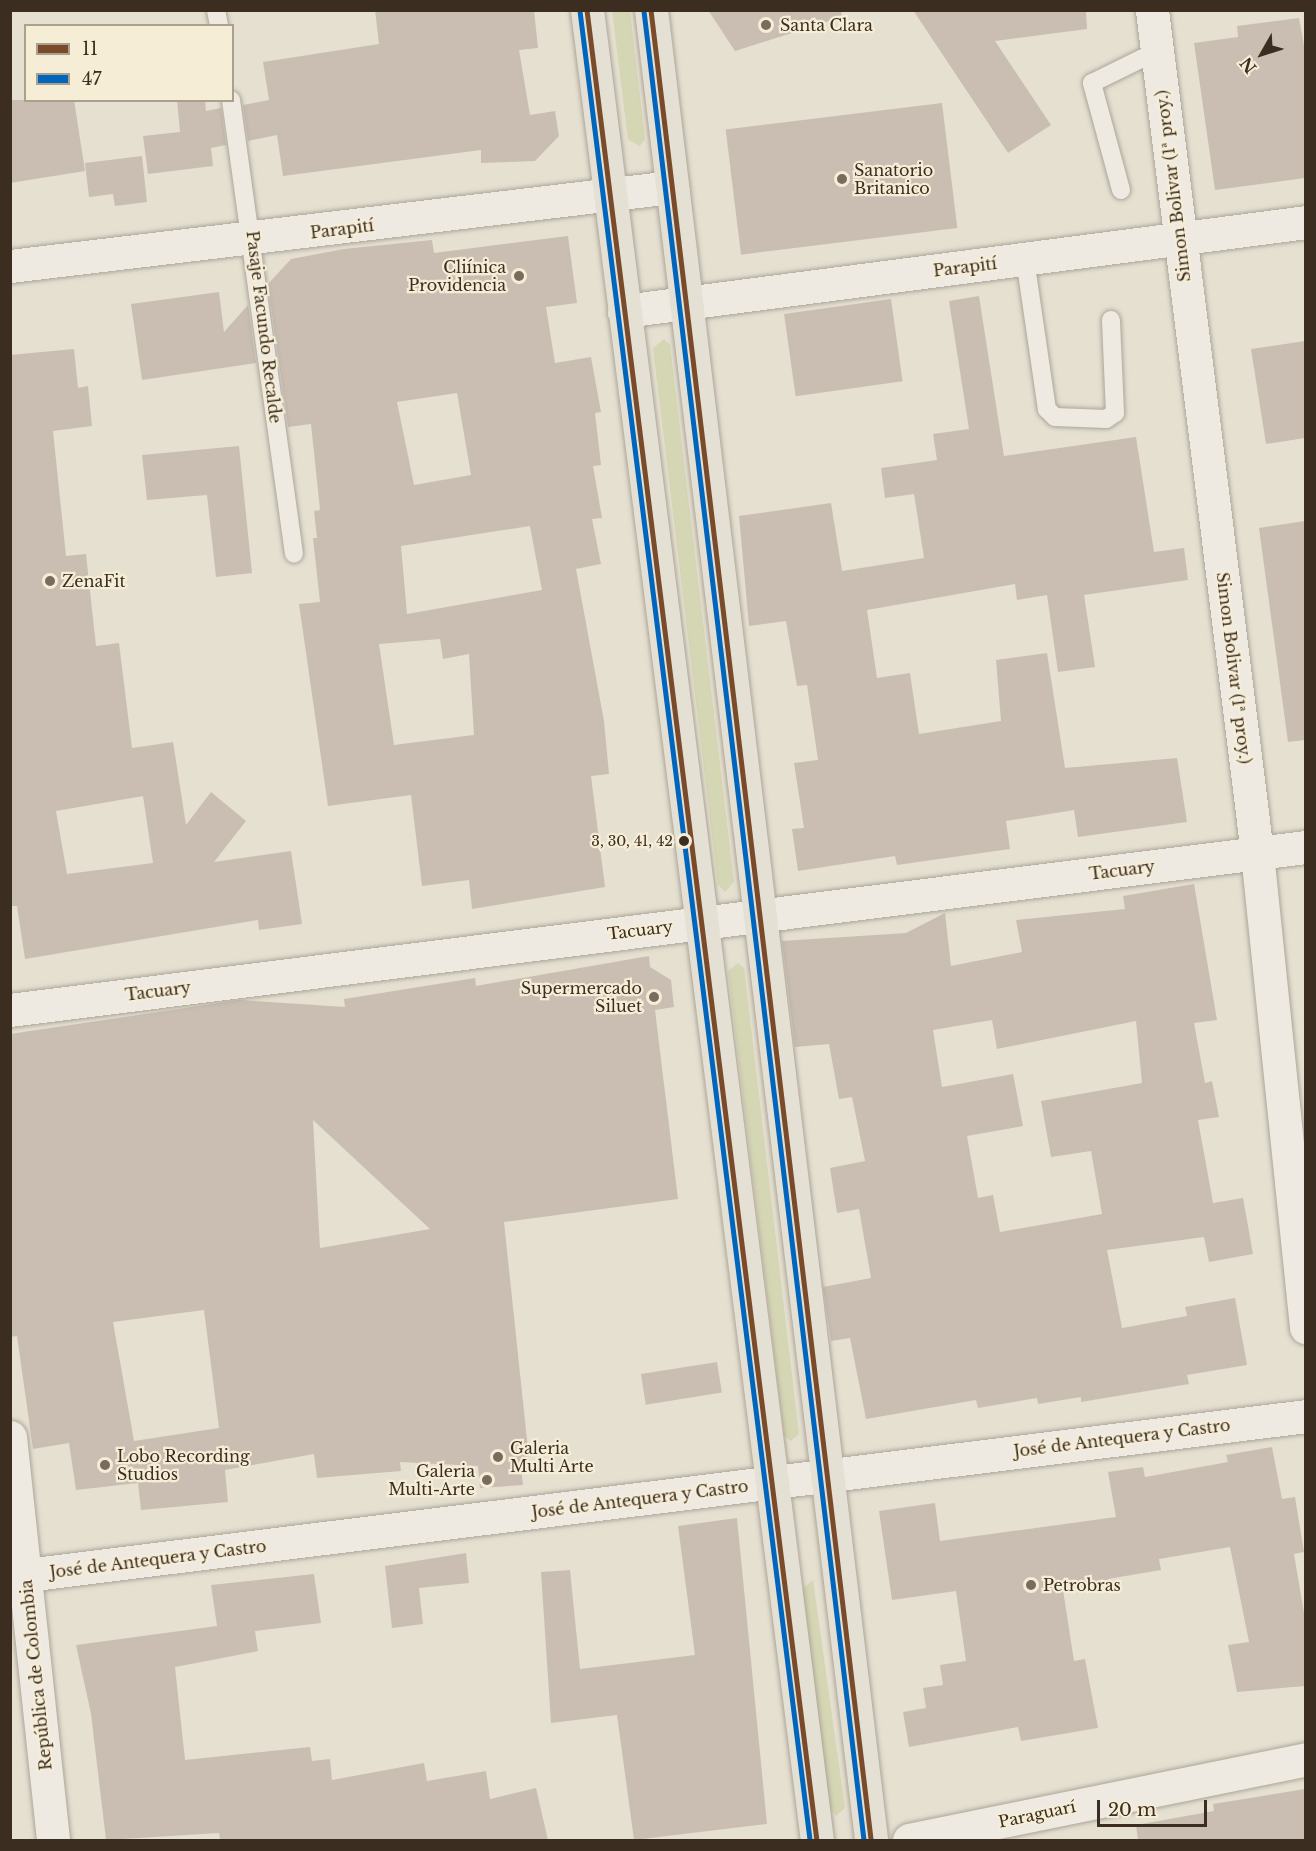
<!DOCTYPE html>
<html>
<head>
<meta charset="utf-8">
<style>
  body { margin:0 }
  #map { position:relative; width:1316px; height:1851px; overflow:hidden; background:#e6e0d1; font-family:"Libre Baskerville",serif }
  div>[style] { position:absolute }
  [style*='--x'] { left:calc(var(--x)*1px); top:calc(var(--y)*1px); width:calc(var(--w)*1px); rotate:calc(var(--a)*1deg) }
  .green>* { inset:0; background:#d5d6b3 }
  .building>* { inset:0; background:#cabeb2; transform-origin:0 0 }
  .roads { filter:drop-shadow(0 0 2px #aca599) drop-shadow(0 0 2px #aca599) }
  .service>* { height:18px; margin:-9px; padding:0 9px; transform-origin:9px; border-radius:9px; background:#eeeae2 }
  .minor>* { height:33px; margin:-16.5px; padding:0 16.5px; transform-origin:16.5px; border-radius:16.5px; background:#eeeae2 }
  .primary>* { height:33px; margin:-16.5px; padding:0 16.5px; transform-origin:16.5px; border-radius:16.5px; background:#e5e0d4 }
  .bus-1>* { height:4.5px; margin:-2.25px; padding:0 2.25px; transform-origin:2.25px; border-radius:2.25px; background:#7a4b2a }
  .bus-2>* { height:4.5px; margin:-2.25px; padding:0 2.25px; transform-origin:2.25px; border-radius:2.25px; background:#0065bd }
  .dots>* { width:16px; height:16px; translate:-50% -50%; box-sizing:border-box; border:3px solid #f6edd7; border-radius:50% }
  span { translate:-50% -50%; white-space:nowrap; text-align:center; line-height:1.15; -webkit-text-stroke:4.5px #f6edd7; paint-order:stroke }
  .bus-label { font-size:14px; color:#3b2d20 }
  .right { translate:-100% -50%; text-align:right }
  .poi-label { font-size:16px; color:#3b2d20 }
  .left { translate:0 -50%; text-align:left }
  .street-label { font-size:16px; color:#3b2d20 }
  .frame { position:absolute; inset:0; border:12px solid #3b2d20; pointer-events:none }
  .legend { position:absolute; left:24px; top:24px; width:210px; height:78px; box-sizing:border-box; background:#f6edd7; border:2px solid #aba08e; margin:0; padding:8px 10px; list-style:none; font-size:18px; color:#3b2d20 }
  .legend li { display:flex; align-items:center; gap:12px; height:30px }
  .legend b { width:30px; border:2px solid #aba08e }
  .north { position:absolute; left:1232px; top:24px; width:60px; height:60px; -webkit-text-stroke:4px #f6edd7; paint-order:stroke; rotate:231deg; font-size:16px; font-weight:700; line-height:24px; text-align:center; color:#3b2d20 }
  .north::after { content:''; display:block; margin:auto; width:21px; height:27px; background:#3b2d20; clip-path:polygon(50% 0,100% 100%,50% 72%,0 100%) }
  .scale { position:absolute; left:1097px; top:1800px; width:110px; height:27px; box-sizing:border-box; border:3px solid #3b2d20; border-top:0; padding-left:8px; font-size:18px; line-height:21px; white-space:nowrap; color:#3b2d20; -webkit-text-stroke:4px #f6edd7; paint-order:stroke }
</style>
</head>
<body>
<div id="map">
  <div class="green">
    <div style="clip-path:polygon(612px 11px,630px 11px,645px 139px,640px 146px,628px 140px)"></div>
    <div style="clip-path:polygon(664px 339px,670px 345px,734px 882px,725px 892px,718px 885px,653px 348px)"></div>
    <div style="clip-path:polygon(738px 963px,744px 968px,799px 1434px,791px 1441px,784px 1436px,728px 971px)"></div>
    <div style="clip-path:polygon(813px 1580px,845px 1808px,836px 1816px,830px 1808px,803px 1588px)"></div>
  </div>
  <div class="building">
    <div style="clip-path:polygon(375px 10px,534px 10px,538px 48px,519px 50px,530px 115px,555px 111px,559px 136px,535px 161px,481px 163px,481px 150px,283px 176px,277px 135px,248px 141px,243px 105px,269px 100px,263px 62px,379px 44px)"></div>
    <div style="clip-path:polygon(708px 10px,841px 10px,842px 17px,735px 51px)"></div>
    <div style="clip-path:polygon(913px 10px,1086px 10px,1087px 29px,995px 41px,1051px 125px,1008px 153px)"></div>
    <div style="clip-path:polygon(1299px 18px,1305px 51px,1305px 178px,1215px 190px,1194px 43px,1238px 37px,1237px 26px)"></div>
    <div style="clip-path:polygon(10px 100px,74px 100px,85px 171px,10px 183px)"></div>
    <div style="clip-path:polygon(177px 100px,205px 100px,206px 111px,221px 108px,226px 145px,211px 148px,213px 166px,148px 174px,143px 136px,180px 132px)"></div>
    <div style="left:942px;top:103px;width:126px;height:218px;rotate:83deg"></div>
    <div style="clip-path:polygon(142px 156px,147px 202px,115px 206px,113px 194px,89px 197px,85px 163px)"></div>
    <div style="clip-path:polygon(evenodd,568px 236px,577px 303px,546px 307px,555px 363px,591px 357px,601px 412px,595px 413px,601px 465px,593px 466px,602px 518px,592px 519px,601px 564px,576px 569px,604px 721px,609px 774px,591px 776px,605px 887px,472px 909px,469px 880px,422px 886px,411px 795px,328px 806px,299px 604px,320px 602px,313px 538px,317px 538px,314px 511px,320px 510px,311px 424px,288px 427px,268px 284px,291px 259px,344px 249px,432px 240px,434px 253px,568px 236px,457px 393px,471px 475px,414px 485px,397px 402px,457px 393px,568px 236px,530px 526px,542px 590px,407px 614px,401px 546px,530px 526px,568px 236px,440px 639px,443px 659px,469px 654px,474px 735px,394px 745px,379px 644px,440px 639px)"></div>
    <div style="clip-path:polygon(219px 292px,224px 332px,248px 305px,256px 363px,142px 380px,131px 304px)"></div>
    <div style="clip-path:polygon(979px 296px,1004px 456px,1136px 437px,1154px 552px,1184px 548px,1188px 580px,1084px 595px,1095px 667px,1058px 672px,1047px 595px,1017px 600px,1015px 584px,867px 610px,877px 678px,910px 673px,919px 734px,1001px 721px,996px 660px,1047px 653px,1065px 768px,1177px 758px,1187px 822px,1078px 837px,1074px 810px,1006px 821px,1010px 849px,897px 865px,895px 856px,798px 871px,792px 829px,804px 828px,794px 763px,818px 760px,807px 685px,797px 686px,786px 621px,749px 626px,739px 516px,831px 503px,842px 571px,924px 558px,914px 494px,885px 498px,881px 468px,937px 460px,933px 434px,969px 429px,949px 301px)"></div>
    <div style="left:891px;top:299px;width:83px;height:108px;rotate:82deg"></div>
    <div style="clip-path:polygon(1305px 341px,1305px 438px,1266px 444px,1251px 349px)"></div>
    <div style="clip-path:polygon(evenodd,74px 349px,78px 388px,88px 386px,92px 426px,53px 431px,66px 556px,86px 554px,96px 646px,119px 643px,132px 748px,173px 742px,186px 825px,211px 792px,246px 821px,214px 862px,291px 851px,302px 924px,259px 930px,258px 920px,25px 959px,17px 906px,10px 906px,10px 355px,74px 349px,143px 796px,153px 863px,67px 874px,56px 811px,143px 796px)"></div>
    <div style="clip-path:polygon(239px 446px,252px 573px,216px 577px,207px 495px,147px 500px,142px 455px)"></div>
    <div style="clip-path:polygon(1305px 521px,1305px 740px,1288px 742px,1259px 528px)"></div>
    <div style="clip-path:polygon(evenodd,1194px 884px,1217px 1020px,1194px 1023px,1205px 1083px,1212px 1081px,1219px 1117px,1198px 1120px,1213px 1203px,1243px 1198px,1253px 1254px,1209px 1262px,1204px 1237px,1107px 1250px,1122px 1328px,1187px 1316px,1185px 1307px,1235px 1298px,1247px 1365px,1187px 1375px,1189px 1384px,1081px 1402px,1081px 1397px,1038px 1404px,1037px 1398px,978px 1408px,976px 1400px,866px 1419px,850px 1338px,831px 1341px,823px 1287px,871px 1278px,859px 1209px,837px 1213px,830px 1168px,865px 1161px,852px 1097px,839px 1099px,829px 1044px,795px 1047px,782px 941px,906px 933px,945px 913px,951px 966px,1022px 952px,1016px 920px,1125px 909px,1123px 896px,1194px 884px,992px 1020px,997px 1049px,1136px 1021px,1142px 1083px,1041px 1101px,1051px 1157px,1091px 1151px,1102px 1214px,1000px 1232px,993px 1195px,978px 1198px,967px 1136px,1023px 1126px,1013px 1074px,942px 1087px,933px 1030px,992px 1020px)"></div>
    <div style="clip-path:polygon(evenodd,649px 956px,650px 967px,671px 980px,674px 1007px,655px 1010px,678px 1199px,504px 1222px,530px 1468px,521px 1468px,523px 1485px,480px 1488px,478px 1466px,400px 1462px,401px 1471px,317px 1478px,314px 1454px,225px 1470px,228px 1502px,141px 1510px,138px 1483px,76px 1490px,69px 1443px,33px 1449px,17px 1336px,10px 1337px,10px 1034px,239px 1000px,345px 1007px,344px 999px,475px 978px,476px 986px,649px 956px,313px 1120px,430px 1229px,320px 1248px,313px 1120px,649px 956px,204px 1310px,219px 1428px,134px 1441px,113px 1322px,204px 1310px)"></div>
    <div style="left:717px;top:1362px;width:31px;height:77px;rotate:81deg"></div>
    <div style="clip-path:polygon(1272px 1447px,1282px 1499px,1295px 1497px,1304px 1552px,1294px 1554px,1305px 1619px,1305px 1686px,1237px 1692px,1228px 1645px,1249px 1642px,1230px 1547px,1159px 1559px,1161px 1570px,1108px 1579px,1108px 1584px,1063px 1590px,1074px 1661px,1085px 1659px,1098px 1728px,1021px 1741px,1018px 1727px,909px 1747px,903px 1712px,926px 1708px,923px 1688px,943px 1685px,940px 1665px,966px 1661px,956px 1591px,892px 1600px,879px 1511px,935px 1503px,940px 1541px,1116px 1517px,1108px 1472px,1143px 1467px,1145px 1477px,1228px 1462px,1226px 1455px)"></div>
    <div style="clip-path:polygon(737px 1518px,767px 1824px,634px 1840px,617px 1715px,551px 1723px,541px 1572px,570px 1570px,580px 1669px,695px 1655px,678px 1526px)"></div>
    <div style="clip-path:polygon(466px 1553px,469px 1583px,419px 1588px,423px 1624px,392px 1628px,385px 1566px)"></div>
    <div style="clip-path:polygon(314px 1574px,321px 1623px,255px 1631px,258px 1651px,175px 1667px,185px 1760px,310px 1747px,312px 1761px,330px 1759px,332px 1780px,424px 1763px,427px 1781px,486px 1771px,490px 1799px,536px 1788px,548px 1840px,220px 1840px,219px 1833px,106px 1840px,91px 1714px,76px 1645px,217px 1626px,211px 1585px)"></div>
    <div style="clip-path:polygon(1305px 1789px,1305px 1840px,1138px 1840px,1136px 1825px,1214px 1811px,1213px 1804px)"></div>
  </div>
  <div class="roads">
    <div class="service">
      <div style="--x:216;--y:10;--w:16;--a:79"></div>
      <div style="--x:231;--y:100;--w:458;--a:82.1"></div>
      <div style="--x:1121;--y:190;--w:111;--a:-105.2"></div>
      <div style="--x:1092;--y:83;--w:72;--a:-26.2"></div>
      <div style="--x:1025;--y:259;--w:152;--a:81.7"></div>
      <div style="--x:1047;--y:409;--w:11;--a:45"></div>
      <div style="--x:1055;--y:417;--w:51;--a:2.2"></div>
      <div style="--x:1106;--y:419;--w:11;--a:-34"></div>
      <div style="--x:1115;--y:413;--w:93;--a:-92.5"></div>
    </div>
    <div class="minor">
      <div style="--x:1152;--y:10;--w:850;--a:82.9"></div>
      <div style="--x:1257;--y:853;--w:477;--a:84.1"></div>
      <div style="--x:10;--y:266;--w:667;--a:-6.81"></div>
      <div style="--x:624;--y:311;--w:688;--a:-7.43"></div>
      <div style="--x:10;--y:1010;--w:1306;--a:-7.17"></div>
      <div style="--x:10;--y:1437;--w:405;--a:83.9"></div>
      <div style="--x:10;--y:1577;--w:1306;--a:-7.08"></div>
      <div style="--x:909;--y:1840;--w:405;--a:-11.5"></div>
    </div>
    <div class="primary">
      <div style="--x:587;--y:10;--w:1844;--a:82.84"></div>
      <div style="--x:651;--y:10;--w:1843;--a:83.14"></div>
    </div>
  </div>
  <div class="bus-1">
    <div style="--x:587;--y:10;--w:1844;--a:82.84"></div>
    <div style="--x:651;--y:10;--w:1843;--a:83.14"></div>
  </div>
  <div class="bus-2">
    <div style="--x:580;--y:11;--w:1843;--a:82.83"></div>
    <div style="--x:644;--y:11;--w:1842;--a:83.14"></div>
  </div>
  <div class="dots">
    <div style="left:766px;top:25px;background:#776c5e"></div>
    <div style="left:842px;top:179px;background:#776c5e"></div>
    <div style="left:519px;top:276px;background:#776c5e"></div>
    <div style="left:50px;top:581px;background:#776c5e"></div>
    <div style="left:684px;top:841px;background:#3b2d20"></div>
    <div style="left:654px;top:997px;background:#776c5e"></div>
    <div style="left:498px;top:1457px;background:#776c5e"></div>
    <div style="left:105px;top:1465px;background:#776c5e"></div>
    <div style="left:487px;top:1480px;background:#776c5e"></div>
    <div style="left:1031px;top:1585px;background:#776c5e"></div>
  </div>
  <div class="bus-label">
    <span class="right" style="left:673px;top:841px">3, 30, 41, 42</span>
  </div>
  <div class="poi-label">
    <span class="left" style="left:780px;top:25px">Santa Clara</span>
    <span class="left" style="left:854px;top:179px">Sanatorio<br>Britanico</span>
    <span class="right" style="left:506px;top:276px">Cliínica<br>Providencia</span>
    <span class="left" style="left:62px;top:581px">ZenaFit</span>
    <span class="right" style="left:642px;top:997px">Supermercado<br>Siluet</span>
    <span class="left" style="left:510px;top:1457px">Galeria<br>Multi Arte</span>
    <span class="left" style="left:117px;top:1465px">Lobo Recording<br>Studios</span>
    <span class="right" style="left:475px;top:1480px">Galeria<br>Multi-Arte</span>
    <span class="left" style="left:1043px;top:1585px">Petrobras</span>
  </div>
  <div class="street-label">
    <span style="left:1173px;top:186px;rotate:-97deg">Simon Bolivar (1ª proy.)</span>
    <span style="left:342px;top:229px;rotate:-7deg">Parapití</span>
    <span style="left:965px;top:267px;rotate:-7deg">Parapití</span>
    <span style="left:264px;top:327px;rotate:83deg">Pasaje Facundo Recalde</span>
    <span style="left:1234px;top:668px;rotate:83deg">Simon Bolivar (1ª proy.)</span>
    <span style="left:1122px;top:870px;rotate:-7deg">Tacuary</span>
    <span style="left:640px;top:930px;rotate:-7deg">Tacuary</span>
    <span style="left:158px;top:991px;rotate:-7deg">Tacuary</span>
    <span style="left:1122px;top:1438px;rotate:-7deg">José de Antequera y Castro</span>
    <span style="left:640px;top:1499px;rotate:-7deg">José de Antequera y Castro</span>
    <span style="left:158px;top:1559px;rotate:-7deg">José de Antequera y Castro</span>
    <span style="left:36px;top:1675px;rotate:-96deg">República de Colombia</span>
    <span style="left:1037px;top:1814px;rotate:-12deg">Paraguarí</span>
  </div>
  <div class="frame"></div>
  <ul class="legend">
  <li><b style="height:8px;background:#7a4b2a"></b>11</li>
  <li><b style="height:8px;background:#0065bd"></b>47</li>
  </ul>
  <div class="north">N</div>
  <div class="scale">20 m</div>
</div>
</body>
</html>
